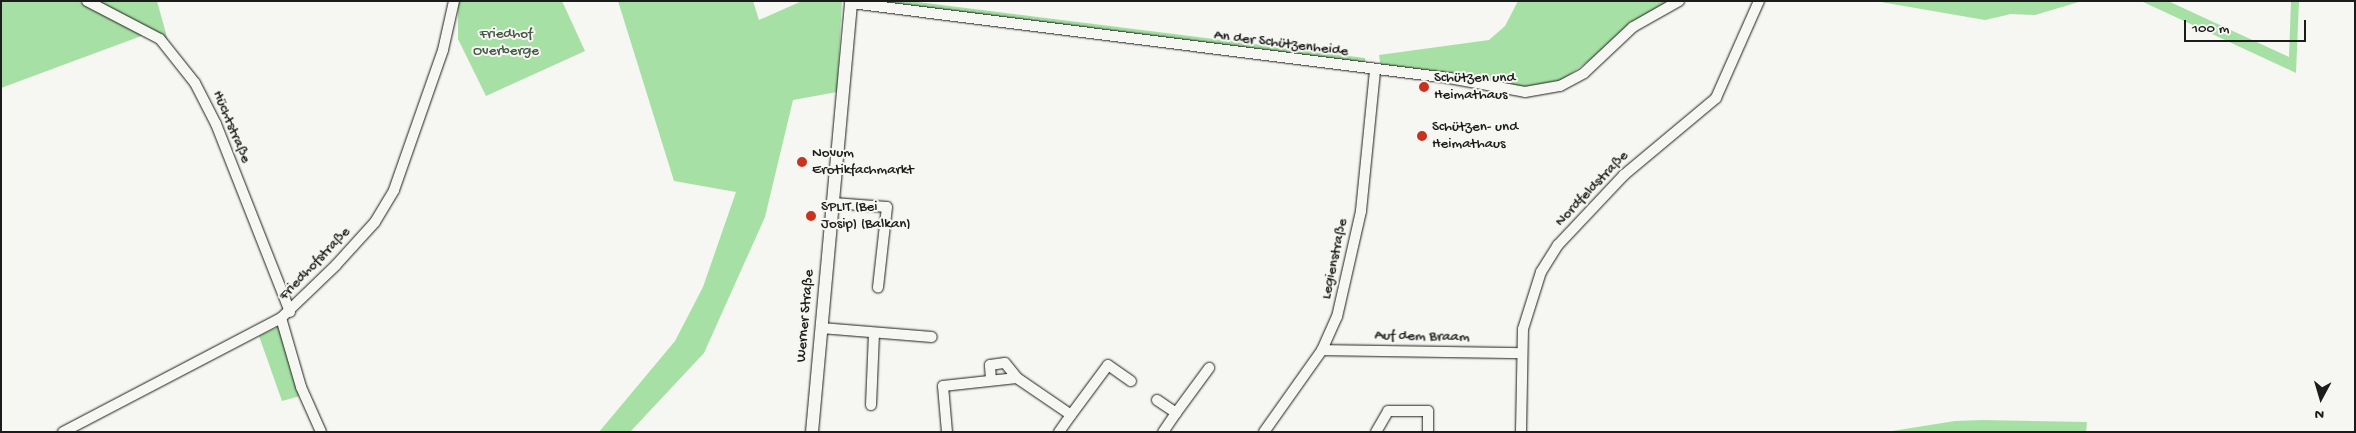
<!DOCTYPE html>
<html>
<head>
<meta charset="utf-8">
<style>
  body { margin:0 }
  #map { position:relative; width:2356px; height:433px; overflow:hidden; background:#f6f6f2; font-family:"Gochi Hand",sans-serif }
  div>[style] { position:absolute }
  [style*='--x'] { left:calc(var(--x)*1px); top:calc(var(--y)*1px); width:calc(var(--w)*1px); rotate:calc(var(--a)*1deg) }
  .green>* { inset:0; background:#a7e0a4 }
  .roads { filter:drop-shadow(0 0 1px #1c1c1c) drop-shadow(0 0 1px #1c1c1c) }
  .minor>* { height:10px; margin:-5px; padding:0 5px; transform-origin:5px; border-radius:5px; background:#f6f6f2 }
  .major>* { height:12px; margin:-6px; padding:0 6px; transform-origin:6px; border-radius:6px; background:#f6f6f2 }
  .dots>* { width:14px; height:14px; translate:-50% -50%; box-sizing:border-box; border:2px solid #f6f6f2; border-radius:50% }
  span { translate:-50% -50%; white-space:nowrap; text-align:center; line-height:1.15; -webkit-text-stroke:4px #f6f6f2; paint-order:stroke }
  .park-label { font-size:15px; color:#465745 }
  .street-label { font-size:15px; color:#1c1c1c }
  .poi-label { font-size:15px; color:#1c1c1c }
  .left { translate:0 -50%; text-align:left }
  .frame { position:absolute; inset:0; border:2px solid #1c1c1c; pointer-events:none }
  .north { position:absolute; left:2296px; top:373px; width:50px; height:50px; -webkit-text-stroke:4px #f6f6f2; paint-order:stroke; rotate:186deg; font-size:14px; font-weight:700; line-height:20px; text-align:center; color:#1c1c1c }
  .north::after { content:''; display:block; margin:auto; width:18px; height:22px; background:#1c1c1c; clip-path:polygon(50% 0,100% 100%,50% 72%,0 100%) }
  .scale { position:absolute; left:2184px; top:20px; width:122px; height:22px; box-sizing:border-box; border:2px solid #1c1c1c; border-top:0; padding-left:6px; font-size:15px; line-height:18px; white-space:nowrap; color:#1c1c1c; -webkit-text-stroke:4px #f6f6f2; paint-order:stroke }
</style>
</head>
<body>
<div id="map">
  <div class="green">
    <div style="clip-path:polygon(1px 1px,78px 1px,144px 35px,1px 88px)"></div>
    <div style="clip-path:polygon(93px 1px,157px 1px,168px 41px)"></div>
    <div style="clip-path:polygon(458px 1px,562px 1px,585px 51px,486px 96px,458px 39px)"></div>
    <div style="clip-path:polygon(618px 1px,753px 1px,759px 20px,802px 1px,842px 1px,837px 92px,793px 100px,765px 217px,704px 353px,630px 432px,599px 432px,675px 341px,703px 287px,736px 192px,674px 181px)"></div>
    <div style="clip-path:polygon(875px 1px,910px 1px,1365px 58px,1365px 66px)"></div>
    <div style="clip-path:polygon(1518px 1px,1673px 1px,1559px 82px,1521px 89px,1381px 69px,1379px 55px,1489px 40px,1505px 26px)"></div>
    <div style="clip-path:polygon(1875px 1px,2037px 2px,2082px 1px,2035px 15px,2011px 14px,1985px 20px)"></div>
    <div style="clip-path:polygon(2141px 1px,2168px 1px,2289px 57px,2291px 1px,2299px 1px,2296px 73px)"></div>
    <div style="clip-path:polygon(280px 326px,300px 396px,282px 401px,259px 336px)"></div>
    <div style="clip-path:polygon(1955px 421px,1982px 420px,2087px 422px,2086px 432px,1886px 432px)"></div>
  </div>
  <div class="roads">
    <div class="minor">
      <div style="--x:87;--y:1;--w:82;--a:27.5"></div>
      <div style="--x:160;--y:39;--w:56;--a:51.5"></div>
      <div style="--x:195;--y:83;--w:46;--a:62.9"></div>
      <div style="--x:216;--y:124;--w:202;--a:68.5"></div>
      <div style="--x:851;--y:3;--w:603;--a:7.15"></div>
      <div style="--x:1449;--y:78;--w:77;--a:10.4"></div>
      <div style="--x:1525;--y:92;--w:36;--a:-10"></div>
      <div style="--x:1560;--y:86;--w:27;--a:-28"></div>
      <div style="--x:1584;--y:73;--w:67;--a:-43.2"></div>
      <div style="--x:1633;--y:27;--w:53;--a:-29.5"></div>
      <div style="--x:833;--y:203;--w:54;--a:4.2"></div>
      <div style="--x:887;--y:207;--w:81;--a:96.4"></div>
      <div style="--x:281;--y:318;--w:72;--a:73.8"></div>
      <div style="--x:301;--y:387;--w:49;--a:66"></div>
      <div style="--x:821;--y:328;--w:111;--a:4.6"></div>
      <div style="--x:1322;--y:350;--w:199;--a:0.9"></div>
      <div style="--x:991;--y:380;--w:15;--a:-94"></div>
      <div style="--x:990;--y:365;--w:15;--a:-8"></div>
      <div style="--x:1005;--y:363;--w:19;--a:51"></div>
      <div style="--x:1157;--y:400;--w:23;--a:34"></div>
      <div style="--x:1176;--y:413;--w:23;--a:124"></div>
      <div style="--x:871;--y:405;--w:72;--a:-87.6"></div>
      <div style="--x:1176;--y:413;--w:56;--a:-53.7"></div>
      <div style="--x:63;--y:432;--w:246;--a:-27.6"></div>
      <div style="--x:281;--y:318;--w:76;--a:-43.9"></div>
      <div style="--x:336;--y:265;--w:58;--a:-47.8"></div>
      <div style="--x:375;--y:222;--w:37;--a:-59"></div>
      <div style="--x:394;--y:190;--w:148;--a:-70.7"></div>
      <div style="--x:443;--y:50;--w:50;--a:-77.3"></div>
      <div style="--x:947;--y:432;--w:46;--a:-95"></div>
      <div style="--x:943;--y:386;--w:74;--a:-6.2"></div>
      <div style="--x:1017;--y:378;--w:65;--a:34.4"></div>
      <div style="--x:1071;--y:415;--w:62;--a:-53.5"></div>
      <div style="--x:1108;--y:365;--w:28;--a:35"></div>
      <div style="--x:1059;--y:432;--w:21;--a:-55"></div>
      <div style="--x:1264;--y:432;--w:100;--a:-54.7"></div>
      <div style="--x:1322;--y:350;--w:36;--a:-66"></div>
      <div style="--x:1337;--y:317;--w:109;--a:-77.2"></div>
      <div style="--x:1361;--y:211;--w:141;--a:-84.3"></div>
      <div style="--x:1376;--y:432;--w:24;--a:-60"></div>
      <div style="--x:1388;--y:411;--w:40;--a:0"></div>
      <div style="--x:1428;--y:411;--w:21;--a:90"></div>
      <div style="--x:1521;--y:432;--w:103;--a:-88.9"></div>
      <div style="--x:1523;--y:329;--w:60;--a:-72.5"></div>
      <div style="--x:1541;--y:272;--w:32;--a:-58"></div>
      <div style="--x:1558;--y:245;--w:96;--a:-46.7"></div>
      <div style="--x:1624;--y:175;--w:120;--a:-39.9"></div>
      <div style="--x:1716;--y:98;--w:106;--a:-66.1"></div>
    </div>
    <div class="major">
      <div style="--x:812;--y:432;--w:433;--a:-84.8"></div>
    </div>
  </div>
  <div class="dots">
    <div style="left:1424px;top:87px;background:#c8321e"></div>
    <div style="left:1422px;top:136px;background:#c8321e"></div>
    <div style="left:802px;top:162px;background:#c8321e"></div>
    <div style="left:811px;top:216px;background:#c8321e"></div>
  </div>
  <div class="park-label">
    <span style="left:506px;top:43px">Friedhof<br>Overberge</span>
  </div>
  <div class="street-label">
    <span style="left:1281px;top:44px;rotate:7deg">An der Schützenheide</span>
    <span style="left:231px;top:127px;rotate:67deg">Hüchtstraße</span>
    <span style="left:1592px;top:189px;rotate:-46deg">Nordfeldstraße</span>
    <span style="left:1335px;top:259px;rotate:-78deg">Legienstraße</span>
    <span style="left:315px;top:264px;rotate:-46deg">Friedhofstraße</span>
    <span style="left:806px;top:316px;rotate:-85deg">Werner Straße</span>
    <span style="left:1422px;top:337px;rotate:1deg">Auf dem Braam</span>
  </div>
  <div class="poi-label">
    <span class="left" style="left:1434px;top:87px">Schützen und<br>Heimathaus</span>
    <span class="left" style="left:1432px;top:136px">Schützen- und<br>Heimathaus</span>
    <span class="left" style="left:812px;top:162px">Novum<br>Erotikfachmarkt</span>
    <span class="left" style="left:821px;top:216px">SPLIT (Bei<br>Josip) (Balkan)</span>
  </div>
  <div class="frame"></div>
  <div class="north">N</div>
  <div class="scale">100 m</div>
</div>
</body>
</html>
